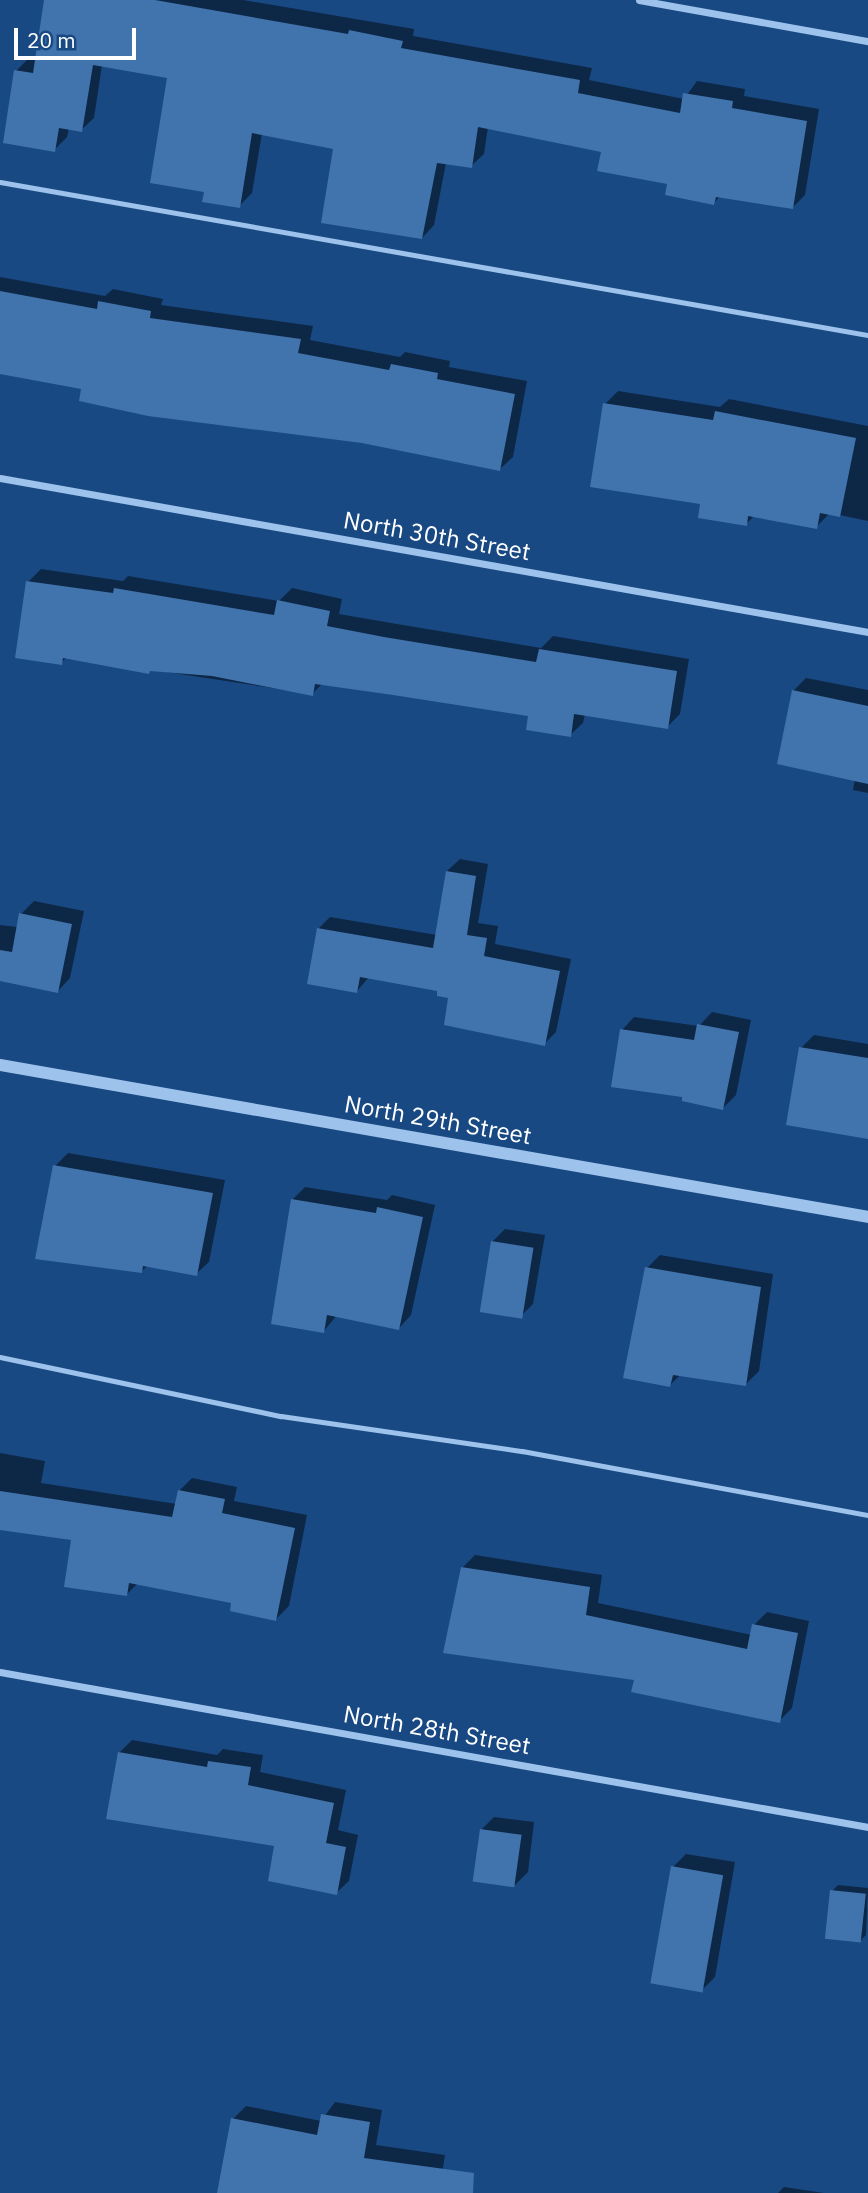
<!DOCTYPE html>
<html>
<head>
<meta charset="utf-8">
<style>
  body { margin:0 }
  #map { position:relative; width:868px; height:2193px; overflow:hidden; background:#194983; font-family:"IBM Plex Sans",sans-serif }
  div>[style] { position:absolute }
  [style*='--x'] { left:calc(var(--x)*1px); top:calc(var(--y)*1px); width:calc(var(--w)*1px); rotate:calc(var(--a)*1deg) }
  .shadow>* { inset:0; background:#0007 }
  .building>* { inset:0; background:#4173ac; transform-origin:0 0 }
  .service>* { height:5px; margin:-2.5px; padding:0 2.5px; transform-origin:2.5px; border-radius:2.5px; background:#9dc2ec }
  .minor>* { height:7px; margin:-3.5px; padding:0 3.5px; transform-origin:3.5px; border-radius:3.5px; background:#9dc2ec }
  .tertiary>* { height:12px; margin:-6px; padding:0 6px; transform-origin:6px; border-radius:6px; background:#9dc2ec }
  span { translate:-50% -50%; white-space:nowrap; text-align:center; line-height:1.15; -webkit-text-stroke:6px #194983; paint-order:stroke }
  .street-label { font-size:24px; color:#fff }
  .scale { position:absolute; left:14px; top:28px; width:122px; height:32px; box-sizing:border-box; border:4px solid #fff; border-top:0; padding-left:9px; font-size:21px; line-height:24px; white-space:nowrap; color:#fff; -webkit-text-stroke:5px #194983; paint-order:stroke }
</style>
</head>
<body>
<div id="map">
  <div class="shadow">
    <div style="clip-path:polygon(46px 0,243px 0,414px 29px,413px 36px,592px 68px,589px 80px,684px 99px,697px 81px,745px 89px,744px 96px,819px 109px,805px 195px,792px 208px,720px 196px,714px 203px,603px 151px,488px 127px,484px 154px,471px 166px,446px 163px,434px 225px,422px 238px,335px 148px,262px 133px,252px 193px,239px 206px,206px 190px,169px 77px,102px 65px,94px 118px,81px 130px,69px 128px,67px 137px,54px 150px,16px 71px,29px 58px,37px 60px)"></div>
    <div style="clip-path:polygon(0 277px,105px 296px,113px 289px,163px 299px,161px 305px,313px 326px,310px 340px,400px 357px,405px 352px,450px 361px,449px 367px,527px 381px,513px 457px,500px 469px,0 372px)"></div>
    <div style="clip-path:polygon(618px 391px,720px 407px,729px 399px,868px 426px,868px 521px,830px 513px,816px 527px,755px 515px,746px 524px,702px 503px,605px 404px)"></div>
    <div style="clip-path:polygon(41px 569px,123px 581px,128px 576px,279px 601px,292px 588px,342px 599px,339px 614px,397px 624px,541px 648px,553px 636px,689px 659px,680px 714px,667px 727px,585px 714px,583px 723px,570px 735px,530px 715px,323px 683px,312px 694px,67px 657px,61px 663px,28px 582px)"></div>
    <div style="clip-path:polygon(806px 678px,868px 690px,868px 793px,853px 790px,855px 779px,793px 691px)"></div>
    <div style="clip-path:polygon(460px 859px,488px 864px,478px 923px,498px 926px,495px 944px,571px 959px,556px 1032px,544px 1044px,439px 989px,369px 977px,357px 991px,318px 929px,330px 917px,437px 935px,447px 871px)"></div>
    <div style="clip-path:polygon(34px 901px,84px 911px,70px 978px,58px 991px,0 979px,0 925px,18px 927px,21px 914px)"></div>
    <div style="clip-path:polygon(712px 1012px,751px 1020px,736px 1095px,723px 1108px,685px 1095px,622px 1030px,634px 1017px,699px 1026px)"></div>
    <div style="clip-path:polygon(814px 1035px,868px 1044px,868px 1137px,801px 1048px)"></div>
    <div style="clip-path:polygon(68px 1153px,225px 1180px,209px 1262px,196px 1274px,148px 1265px,142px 1271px,55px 1166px)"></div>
    <div style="clip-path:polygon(305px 1187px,387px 1200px,392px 1195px,435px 1205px,411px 1315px,399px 1328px,337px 1315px,324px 1331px,292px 1200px)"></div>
    <div style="clip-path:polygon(505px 1229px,545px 1235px,533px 1304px,520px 1317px,492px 1242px)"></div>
    <div style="clip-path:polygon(660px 1255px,773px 1274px,759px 1371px,746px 1384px,680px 1375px,670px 1385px,647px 1268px)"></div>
    <div style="clip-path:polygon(0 1453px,45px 1461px,41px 1483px,177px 1504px,179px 1491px,192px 1478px,237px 1487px,234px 1501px,307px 1515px,289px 1606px,276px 1619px,233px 1602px,138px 1583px,127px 1594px,73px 1539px,0 1528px)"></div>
    <div style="clip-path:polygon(475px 1555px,602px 1575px,598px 1603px,752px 1635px,754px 1625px,767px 1612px,809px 1621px,792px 1708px,779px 1721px,636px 1679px,462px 1568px)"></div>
    <div style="clip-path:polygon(132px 1740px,217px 1755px,223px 1749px,263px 1755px,260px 1772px,346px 1790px,338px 1830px,358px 1835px,349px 1881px,336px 1893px,276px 1845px,119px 1753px)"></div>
    <div style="clip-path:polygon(494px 1817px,534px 1822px,528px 1872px,515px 1885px,481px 1830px)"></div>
    <div style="clip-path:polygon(686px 1854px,735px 1862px,715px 1977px,702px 1990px,673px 1867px)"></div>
    <div style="clip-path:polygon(838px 1885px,868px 1888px,866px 1935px,860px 1941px,832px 1891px)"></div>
    <div style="clip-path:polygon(335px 2102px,382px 2110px,376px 2145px,445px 2155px,439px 2193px,219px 2193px,233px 2119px,246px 2106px,321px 2121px)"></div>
    <div style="clip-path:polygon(784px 2187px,824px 2193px,778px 2193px)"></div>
  </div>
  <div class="building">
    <div style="clip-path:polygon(44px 0,155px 0,348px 34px,349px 30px,403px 41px,401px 48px,580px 80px,578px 93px,680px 113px,683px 93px,733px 101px,732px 108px,807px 121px,793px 209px,716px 197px,714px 205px,665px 195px,667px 184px,597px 171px,601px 152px,478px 127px,472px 168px,437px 163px,422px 239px,321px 223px,333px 149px,252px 133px,240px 208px,202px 202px,204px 192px,150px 183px,167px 78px,93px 65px,82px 132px,59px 128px,55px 152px,3px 143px,14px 70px,33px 73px)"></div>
    <div style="clip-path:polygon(0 291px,97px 309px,98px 301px,151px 311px,150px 318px,301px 339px,298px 353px,389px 370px,391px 364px,438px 373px,437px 379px,515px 394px,500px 471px,362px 443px,148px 416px,79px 401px,81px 389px,0 374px)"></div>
    <div style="clip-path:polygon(603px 403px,713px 420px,715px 411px,856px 438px,840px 517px,820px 513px,817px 529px,748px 516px,747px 526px,698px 518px,700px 504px,590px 487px)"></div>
    <div style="clip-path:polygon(26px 581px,113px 593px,114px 588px,274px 615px,277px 600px,330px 611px,327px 626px,384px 637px,536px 662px,539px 649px,677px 671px,668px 729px,574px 714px,571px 737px,526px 730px,528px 716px,393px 695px,315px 684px,313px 696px,212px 676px,150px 671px,149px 674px,63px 658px,62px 665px,15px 658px)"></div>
    <div style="clip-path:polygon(792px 690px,868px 706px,868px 784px,777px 764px)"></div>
    <div style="clip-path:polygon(446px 871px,476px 876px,467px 935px,487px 938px,484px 956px,560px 971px,545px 1046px,444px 1025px,448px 998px,437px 996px,437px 991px,360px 977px,357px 993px,307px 984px,317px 928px,433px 948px)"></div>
    <div style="clip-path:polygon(19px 913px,72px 924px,58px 993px,0 981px,0 950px,12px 952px)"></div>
    <div style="clip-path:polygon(697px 1024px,739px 1032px,723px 1110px,682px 1101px,682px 1097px,611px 1087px,620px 1029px,694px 1040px)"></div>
    <div style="clip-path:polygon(799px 1047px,868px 1058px,868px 1139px,786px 1125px)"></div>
    <div style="clip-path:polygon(53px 1165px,213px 1193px,197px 1276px,143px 1266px,142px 1273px,35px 1259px)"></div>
    <div style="clip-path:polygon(291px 1199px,376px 1213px,377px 1207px,423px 1217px,399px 1330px,327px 1315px,324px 1333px,271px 1324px)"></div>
    <div style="left:491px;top:1241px;width:43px;height:72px;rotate:9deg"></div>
    <div style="clip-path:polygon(645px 1267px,761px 1287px,746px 1386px,673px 1375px,670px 1387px,623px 1378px)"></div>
    <div style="clip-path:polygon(178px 1490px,225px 1499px,222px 1513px,295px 1528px,276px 1621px,230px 1611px,231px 1603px,129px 1583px,127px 1596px,64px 1587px,71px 1540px,0 1530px,0 1491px,172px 1517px)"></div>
    <div style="clip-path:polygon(461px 1567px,590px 1587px,586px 1615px,747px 1649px,752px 1624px,798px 1633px,780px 1723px,631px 1692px,634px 1680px,443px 1653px)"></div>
    <div style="clip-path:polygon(118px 1752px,207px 1767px,208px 1761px,251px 1767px,248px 1785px,334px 1803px,326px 1843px,346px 1847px,337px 1895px,268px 1881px,274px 1846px,106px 1819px)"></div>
    <div style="left:480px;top:1829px;width:42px;height:53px;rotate:8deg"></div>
    <div style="left:671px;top:1866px;width:53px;height:119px;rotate:10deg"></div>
    <div style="left:830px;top:1890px;width:36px;height:49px;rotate:6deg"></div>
    <div style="clip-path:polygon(321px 2114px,370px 2122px,364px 2158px,474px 2173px,473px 2193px,217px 2193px,231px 2118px,317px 2135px)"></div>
  </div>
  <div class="service">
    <div style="--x:0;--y:182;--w:881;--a:10"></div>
    <div style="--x:0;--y:1357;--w:287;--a:11.9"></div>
    <div style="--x:281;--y:1416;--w:244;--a:8.3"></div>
    <div style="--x:522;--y:1451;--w:352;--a:10.5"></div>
  </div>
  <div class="minor">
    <div style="--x:639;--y:0;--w:233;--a:10.2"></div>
    <div style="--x:0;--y:478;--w:882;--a:10.06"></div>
    <div style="--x:0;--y:1672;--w:882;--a:10.12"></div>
  </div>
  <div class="tertiary">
    <div style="--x:0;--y:1065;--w:881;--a:9.93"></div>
  </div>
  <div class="street-label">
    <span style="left:437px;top:536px;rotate:10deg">North 30th Street</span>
    <span style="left:438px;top:1120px;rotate:10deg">North 29th Street</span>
    <span style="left:437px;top:1730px;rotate:10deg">North 28th Street</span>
  </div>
  <div class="scale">20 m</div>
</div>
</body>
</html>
